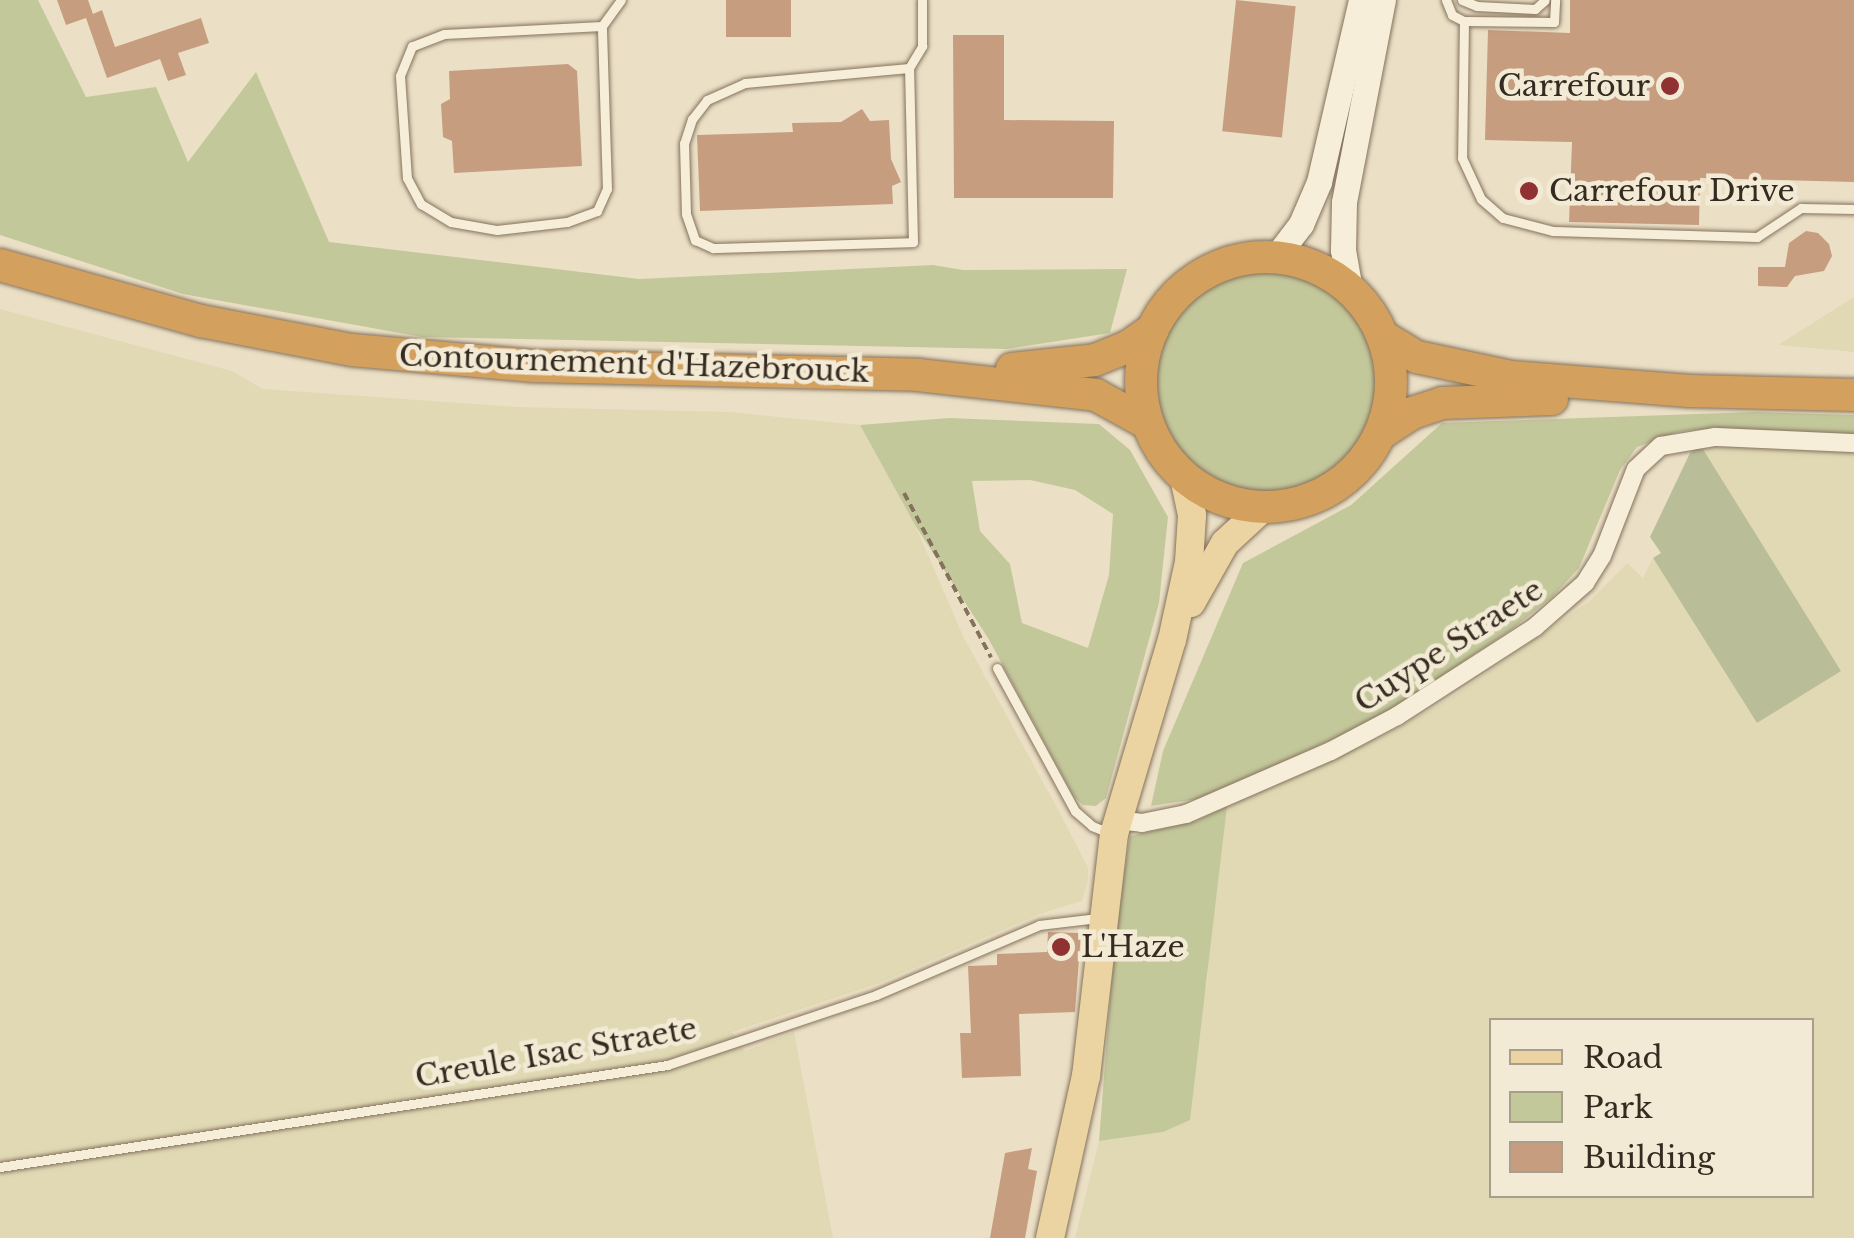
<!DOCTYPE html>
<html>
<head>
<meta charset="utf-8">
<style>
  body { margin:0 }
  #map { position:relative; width:1854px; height:1238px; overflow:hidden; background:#ebe0c6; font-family:"Libre Baskerville",serif }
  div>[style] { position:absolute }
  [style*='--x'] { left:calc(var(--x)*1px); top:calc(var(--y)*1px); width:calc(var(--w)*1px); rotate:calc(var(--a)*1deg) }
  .farmland>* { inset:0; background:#e0d9b4 }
  .green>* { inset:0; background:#c3c89b }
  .round { border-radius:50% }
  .cemetery>* { inset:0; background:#b9be99 }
  .building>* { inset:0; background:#c69d7f; transform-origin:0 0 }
  .path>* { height:4px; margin-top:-2px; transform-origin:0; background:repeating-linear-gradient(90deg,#85725d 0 8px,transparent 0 13px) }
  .roads { filter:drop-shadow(0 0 2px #85725d) drop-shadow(0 0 2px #85725d) }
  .lane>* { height:9px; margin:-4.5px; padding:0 4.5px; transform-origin:4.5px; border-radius:4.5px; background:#f6eed9 }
  .street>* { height:18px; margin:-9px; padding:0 9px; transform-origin:9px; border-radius:9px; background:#f6eed9 }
  .secondary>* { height:25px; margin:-12.5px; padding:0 12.5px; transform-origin:12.5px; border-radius:12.5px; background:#f6eed9 }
  .primary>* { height:28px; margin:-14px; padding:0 14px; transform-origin:14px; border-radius:14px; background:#ebd4a1 }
  .highway>* { height:32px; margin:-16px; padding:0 16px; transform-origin:16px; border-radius:16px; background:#d4a05d }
  .highway>.ring { margin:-16px; padding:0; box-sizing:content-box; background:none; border:32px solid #d4a05d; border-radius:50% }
  .dots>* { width:28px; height:28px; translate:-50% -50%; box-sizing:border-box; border:5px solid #f3ead5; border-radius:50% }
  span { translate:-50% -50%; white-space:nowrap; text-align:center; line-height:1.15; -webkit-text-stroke:9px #f3ead5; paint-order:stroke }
  .poi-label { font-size:30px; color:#362b20 }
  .right { translate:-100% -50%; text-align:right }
  .left { translate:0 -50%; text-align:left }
  .street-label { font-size:30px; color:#362b20 }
  .legend { position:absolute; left:1489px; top:1018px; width:325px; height:180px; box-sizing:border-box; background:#f3ead5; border:2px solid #a79e8d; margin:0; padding:12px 18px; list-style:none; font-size:30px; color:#362b20 }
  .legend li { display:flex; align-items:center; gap:20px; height:50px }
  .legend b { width:50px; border:2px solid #a79e8d }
</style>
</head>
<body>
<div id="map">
  <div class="farmland">
    <div style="clip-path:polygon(1854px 297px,1854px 352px,1778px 345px)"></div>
    <div style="clip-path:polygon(0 309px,232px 371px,263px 389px,517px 407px,730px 412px,860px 425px,915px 525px,964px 638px,1060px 813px,1088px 868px,1088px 880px,1082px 901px,1042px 913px,879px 983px,732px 1032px,745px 1051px,794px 1032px,833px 1238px,0 1238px)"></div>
    <div style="clip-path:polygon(evenodd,1738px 445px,1854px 448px,1854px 1238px,1075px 1238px,1099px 1141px,1163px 1132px,1207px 984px,1212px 911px,1227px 806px,1388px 734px,1453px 696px,1590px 601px,1627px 563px,1643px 578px,1653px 558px,1757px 723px,1840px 671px,1701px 446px,1738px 445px,1492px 1020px,1812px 1020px,1812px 1196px,1492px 1196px,1492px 1020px)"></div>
  </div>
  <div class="green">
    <div style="clip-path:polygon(0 0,38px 0,86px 97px,156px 87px,188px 162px,256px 72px,329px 242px,639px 279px,933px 265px,963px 270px,1127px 269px,1110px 333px,1007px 349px,422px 337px,183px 294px,0 235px)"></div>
    <div class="round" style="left:1156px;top:273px;width:220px;height:220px"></div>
    <div style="clip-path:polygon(1755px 412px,1854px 415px,1854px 436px,1701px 429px,1677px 432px,1637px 447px,1620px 470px,1579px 568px,1552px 597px,1512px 629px,1379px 718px,1204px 798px,1151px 806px,1163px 751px,1243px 563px,1351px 505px,1442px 423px)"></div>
    <div style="clip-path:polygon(evenodd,949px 418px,1099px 424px,1130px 450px,1168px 517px,1159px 603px,1106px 798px,1096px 806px,1083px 805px,1074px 797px,988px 638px,915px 525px,860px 425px,949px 418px,1030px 480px,1075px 490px,1113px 514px,1109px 575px,1088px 648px,1022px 623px,1010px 564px,980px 531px,972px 481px,1030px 480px)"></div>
    <div style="clip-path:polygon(1227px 806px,1190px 1120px,1163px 1132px,1099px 1141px,1116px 923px,1130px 836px,1196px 821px)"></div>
  </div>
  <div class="cemetery">
    <div style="clip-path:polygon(1701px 446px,1841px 671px,1757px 723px,1653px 558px,1661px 553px,1650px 537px,1690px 453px)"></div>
  </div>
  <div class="building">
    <div style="clip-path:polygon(57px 0,88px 0,93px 14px,102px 10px,115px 47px,201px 18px,209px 43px,178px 53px,186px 75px,168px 81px,160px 59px,107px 78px,86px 18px,66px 25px)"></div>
    <div style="left:726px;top:0;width:65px;height:37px"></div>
    <div style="left:1236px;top:0;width:60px;height:132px;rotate:6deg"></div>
    <div style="clip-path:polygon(1570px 0,1854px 0,1854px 182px,1700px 178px,1699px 225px,1569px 222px,1572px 142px,1485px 140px,1488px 30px,1570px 33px)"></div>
    <div style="clip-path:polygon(953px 35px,1004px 35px,1004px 120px,1114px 121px,1113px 198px,954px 198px)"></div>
    <div style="clip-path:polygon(568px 64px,577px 71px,582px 166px,454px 173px,452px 141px,443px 137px,441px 104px,450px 99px,449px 71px)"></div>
    <div style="clip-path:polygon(862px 109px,870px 121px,889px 120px,891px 159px,901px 182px,892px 186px,893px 204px,700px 211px,697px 135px,793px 132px,792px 123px,841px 122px)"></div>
    <div style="clip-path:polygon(1806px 231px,1818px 233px,1829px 244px,1832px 256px,1824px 271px,1795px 276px,1787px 287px,1758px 286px,1758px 267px,1785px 267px,1789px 243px)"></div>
    <div style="clip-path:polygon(1048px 932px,1081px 933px,1075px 1012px,1019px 1014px,1021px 1076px,962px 1078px,960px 1033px,971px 1033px,968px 966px,997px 965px,997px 954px,1047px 952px)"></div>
    <div style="clip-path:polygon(1032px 1148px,1028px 1169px,1037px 1171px,1025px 1238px,990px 1238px,1005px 1153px)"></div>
  </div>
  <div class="path">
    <div style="--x:904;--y:493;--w:186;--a:62.1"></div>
  </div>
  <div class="roads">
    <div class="lane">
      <div style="--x:1446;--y:0;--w:16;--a:68"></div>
      <div style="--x:1452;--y:15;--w:13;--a:27"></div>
      <div style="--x:1464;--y:21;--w:90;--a:0.6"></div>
      <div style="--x:1554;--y:22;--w:22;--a:-87"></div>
      <div style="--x:1462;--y:0;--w:16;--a:22"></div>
      <div style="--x:1477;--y:6;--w:58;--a:3"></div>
      <div style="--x:1535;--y:9;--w:13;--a:-42"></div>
      <div style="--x:1464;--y:21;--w:137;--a:90.8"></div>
      <div style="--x:1462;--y:158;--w:45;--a:65.1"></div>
      <div style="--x:1481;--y:199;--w:29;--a:41"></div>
      <div style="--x:1503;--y:218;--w:52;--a:14.6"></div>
      <div style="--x:1553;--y:231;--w:204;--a:1.7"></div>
      <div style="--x:1757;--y:237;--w:53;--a:-33.4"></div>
      <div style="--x:1801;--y:208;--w:53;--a:1.1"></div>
      <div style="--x:602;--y:26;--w:158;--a:177.1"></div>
      <div style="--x:444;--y:34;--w:34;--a:159"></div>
      <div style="--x:412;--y:46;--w:32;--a:112"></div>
      <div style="--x:400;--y:76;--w:102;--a:86.1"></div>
      <div style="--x:407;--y:178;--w:30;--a:62"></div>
      <div style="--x:421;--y:204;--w:35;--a:31"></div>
      <div style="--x:451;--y:222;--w:47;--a:9.9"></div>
      <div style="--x:497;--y:230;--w:70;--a:-6.5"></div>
      <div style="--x:567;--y:222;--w:32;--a:-20"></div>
      <div style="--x:597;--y:211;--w:24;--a:-66"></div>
      <div style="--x:607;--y:189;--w:163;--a:-91.8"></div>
      <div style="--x:602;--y:26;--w:32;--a:-54"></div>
      <div style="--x:909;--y:68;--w:165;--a:174.8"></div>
      <div style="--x:745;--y:83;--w:42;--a:155.9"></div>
      <div style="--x:707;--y:100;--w:24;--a:128"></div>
      <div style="--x:692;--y:119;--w:25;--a:108"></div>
      <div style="--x:684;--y:143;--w:71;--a:88.4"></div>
      <div style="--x:686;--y:214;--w:28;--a:71"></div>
      <div style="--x:695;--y:240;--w:20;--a:24"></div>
      <div style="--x:713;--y:248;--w:200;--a:-1.7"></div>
      <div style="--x:913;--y:242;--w:174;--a:-91.3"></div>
      <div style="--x:909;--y:68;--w:26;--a:-59"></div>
      <div style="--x:922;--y:46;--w:46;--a:-90"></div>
      <div style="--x:997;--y:668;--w:163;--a:61.4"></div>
      <div style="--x:1075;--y:811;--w:23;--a:41"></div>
      <div style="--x:1092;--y:826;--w:22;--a:22"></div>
      <div style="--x:0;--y:1167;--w:675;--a:-8.69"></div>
      <div style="--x:667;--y:1065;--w:220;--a:-18.5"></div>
      <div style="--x:876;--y:995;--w:177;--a:-23.2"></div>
      <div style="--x:1039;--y:925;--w:59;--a:-6.8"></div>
    </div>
    <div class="street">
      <div style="--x:1118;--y:820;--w:24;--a:7"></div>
      <div style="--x:1142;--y:823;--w:45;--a:-11.6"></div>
      <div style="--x:1186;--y:814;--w:158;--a:-23.5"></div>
      <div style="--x:1331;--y:751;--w:75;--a:-27.9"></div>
      <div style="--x:1397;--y:716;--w:164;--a:-32.8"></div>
      <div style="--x:1535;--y:627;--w:67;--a:-41.3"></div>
      <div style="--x:1585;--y:583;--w:32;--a:-58"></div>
      <div style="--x:1602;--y:556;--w:93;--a:-68.7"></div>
      <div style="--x:1636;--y:469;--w:34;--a:-43"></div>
      <div style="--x:1661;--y:446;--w:55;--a:-9.5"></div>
      <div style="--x:1715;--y:437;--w:139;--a:2.5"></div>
    </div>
    <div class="secondary">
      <div style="--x:1275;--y:258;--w:43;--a:-52.6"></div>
      <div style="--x:1301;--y:224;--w:46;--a:-66.8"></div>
      <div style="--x:1319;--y:182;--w:187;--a:-77"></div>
      <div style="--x:1350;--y:290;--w:41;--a:-99.9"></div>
      <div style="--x:1343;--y:250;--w:48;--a:-88.8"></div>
      <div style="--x:1344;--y:202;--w:206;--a:-79.1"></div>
    </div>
    <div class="primary">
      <div style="--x:1191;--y:603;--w:69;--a:-60.5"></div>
      <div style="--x:1225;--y:543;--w:53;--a:-42.7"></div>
      <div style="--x:1050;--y:1238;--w:166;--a:-77.5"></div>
      <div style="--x:1086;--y:1076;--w:244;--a:-83.4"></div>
      <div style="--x:1114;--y:834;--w:202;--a:-73.4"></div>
      <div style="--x:1172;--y:640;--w:80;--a:-77.7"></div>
      <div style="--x:1189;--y:562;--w:47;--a:-86.3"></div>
      <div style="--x:1192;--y:515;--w:39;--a:-102"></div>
    </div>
    <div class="highway">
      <div class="ring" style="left:1141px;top:257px;width:218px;height:218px"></div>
      <div style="--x:0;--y:265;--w:209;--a:15.6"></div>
      <div style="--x:201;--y:321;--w:154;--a:10.9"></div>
      <div style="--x:352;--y:350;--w:183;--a:5"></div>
      <div style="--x:534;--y:366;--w:384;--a:1.3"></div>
      <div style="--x:918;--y:375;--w:179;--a:6.4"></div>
      <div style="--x:1096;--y:395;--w:58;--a:28.8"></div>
      <div style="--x:1382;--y:336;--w:41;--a:31"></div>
      <div style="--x:1417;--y:357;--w:96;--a:12"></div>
      <div style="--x:1511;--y:377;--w:179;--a:4.5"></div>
      <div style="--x:1689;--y:391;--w:165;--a:1.4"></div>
      <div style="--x:1012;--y:369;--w:83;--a:-6.2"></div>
      <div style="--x:1095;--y:360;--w:37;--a:-22"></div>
      <div style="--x:1129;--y:346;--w:29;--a:-35"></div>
      <div style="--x:1380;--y:434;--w:38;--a:-33"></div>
      <div style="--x:1412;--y:413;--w:32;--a:-18"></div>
      <div style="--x:1442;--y:403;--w:110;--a:-2.1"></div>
    </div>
  </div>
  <div class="dots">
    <div style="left:1670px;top:86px;background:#903132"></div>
    <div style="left:1529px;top:191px;background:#903132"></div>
    <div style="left:1061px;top:947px;background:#903132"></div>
  </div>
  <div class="poi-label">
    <span class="right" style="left:1650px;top:86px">Carrefour</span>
    <span class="left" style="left:1549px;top:191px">Carrefour Drive</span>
    <span class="left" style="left:1081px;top:947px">L'Haze</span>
  </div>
  <div class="street-label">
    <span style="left:634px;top:364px;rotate:2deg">Contournement d'Hazebrouck</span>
    <span style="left:1449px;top:646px;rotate:-33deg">Cuype Straete</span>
    <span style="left:556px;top:1053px;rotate:-10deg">Creule Isac Straete</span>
  </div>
  <ul class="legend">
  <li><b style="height:12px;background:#ebd4a1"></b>Road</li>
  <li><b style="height:28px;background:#c3c89b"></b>Park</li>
  <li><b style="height:28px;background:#c69d7f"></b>Building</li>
  </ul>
</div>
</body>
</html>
